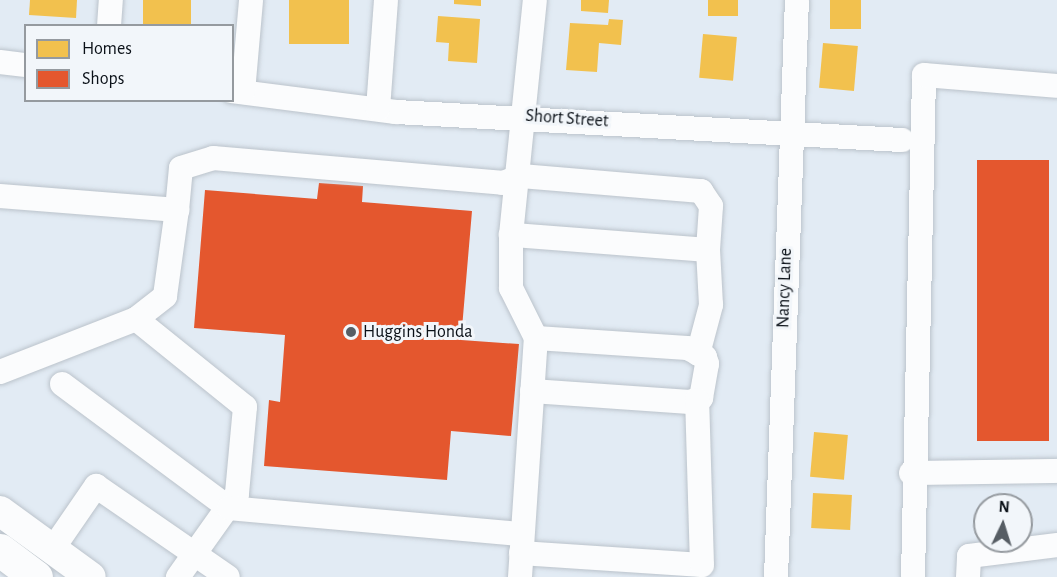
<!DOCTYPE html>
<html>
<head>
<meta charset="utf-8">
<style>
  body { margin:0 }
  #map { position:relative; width:1057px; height:577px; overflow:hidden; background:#e2ebf4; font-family:"Alegreya Sans",sans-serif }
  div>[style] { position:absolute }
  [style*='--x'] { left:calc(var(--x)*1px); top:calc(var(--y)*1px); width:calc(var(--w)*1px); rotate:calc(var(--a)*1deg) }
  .homes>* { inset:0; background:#f2c14e; transform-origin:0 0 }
  .shops>* { inset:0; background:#e4572e; transform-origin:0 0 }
  .roads { filter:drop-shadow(0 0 2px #bbc3cb) drop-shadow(0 0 2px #bbc3cb) }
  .minor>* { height:24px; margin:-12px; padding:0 12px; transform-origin:12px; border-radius:12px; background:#fbfcfd }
  .major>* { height:30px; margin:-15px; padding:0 15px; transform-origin:15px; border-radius:15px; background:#fbfcfd }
  .highway>* { height:33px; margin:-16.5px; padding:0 16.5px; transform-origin:16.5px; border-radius:16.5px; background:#fbfcfd }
  .dots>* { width:16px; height:16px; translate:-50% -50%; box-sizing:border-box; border:3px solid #f2f6fa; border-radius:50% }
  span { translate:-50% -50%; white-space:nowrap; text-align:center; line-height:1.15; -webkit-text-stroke:6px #f2f6fa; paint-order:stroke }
  .street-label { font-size:18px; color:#0a1017 }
  .poi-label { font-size:18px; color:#0a1017 }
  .left { translate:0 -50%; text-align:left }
  .legend { position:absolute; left:24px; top:24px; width:210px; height:78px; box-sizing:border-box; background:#f2f6fa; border:2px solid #959a9f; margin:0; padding:8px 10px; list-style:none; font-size:18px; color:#0a1017 }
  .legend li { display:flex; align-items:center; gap:12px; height:30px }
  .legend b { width:30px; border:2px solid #959a9f }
  .north { position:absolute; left:973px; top:493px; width:60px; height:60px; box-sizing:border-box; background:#f2f6fa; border:2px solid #959a9f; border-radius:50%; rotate:4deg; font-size:16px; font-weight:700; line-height:24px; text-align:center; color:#0a1017 }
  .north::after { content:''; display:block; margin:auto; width:21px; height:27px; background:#565d64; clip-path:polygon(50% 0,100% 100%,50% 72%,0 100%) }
</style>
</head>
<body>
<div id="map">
  <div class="homes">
    <div style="clip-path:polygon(30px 0,77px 0,76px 18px,29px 15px)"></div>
    <div style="left:143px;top:0;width:48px;height:26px"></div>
    <div style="left:289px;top:0;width:60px;height:44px"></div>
    <div style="clip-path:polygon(454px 0,481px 0,481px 6px,454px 4px)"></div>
    <div style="clip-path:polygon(581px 0,609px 0,608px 13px,581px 11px)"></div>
    <div style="left:708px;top:0;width:30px;height:16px"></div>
    <div style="left:830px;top:0;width:31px;height:29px"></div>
    <div style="clip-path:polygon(438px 16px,480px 19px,477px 63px,448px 61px,449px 43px,436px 42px)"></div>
    <div style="clip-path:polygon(609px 19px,623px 20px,621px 45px,599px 43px,597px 72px,566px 70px,570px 23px,608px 25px)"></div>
    <div style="left:703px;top:34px;width:34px;height:44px;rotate:5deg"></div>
    <div style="left:823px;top:43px;width:35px;height:45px;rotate:5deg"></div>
    <div style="left:814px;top:432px;width:34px;height:45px;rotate:5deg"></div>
    <div style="left:813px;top:493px;width:39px;height:35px;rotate:3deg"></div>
  </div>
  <div class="shops">
    <div style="left:977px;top:160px;width:72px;height:281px"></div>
    <div style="clip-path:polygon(319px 183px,363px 186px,362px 202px,472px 211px,461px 340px,519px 344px,511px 436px,451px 431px,447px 480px,264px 466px,269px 400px,280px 402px,285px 335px,194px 328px,205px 190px,317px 199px)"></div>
  </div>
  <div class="roads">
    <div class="minor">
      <div style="--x:109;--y:26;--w:26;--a:-86"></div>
      <div style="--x:0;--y:62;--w:26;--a:7"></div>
      <div style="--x:232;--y:91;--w:165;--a:7.3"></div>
      <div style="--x:396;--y:112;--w:507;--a:3.17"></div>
      <div style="--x:243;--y:92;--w:92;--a:-85"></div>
      <div style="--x:378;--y:109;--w:109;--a:-85.8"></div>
      <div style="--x:0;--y:196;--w:178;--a:4.5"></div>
      <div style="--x:177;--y:210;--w:42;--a:-84.6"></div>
      <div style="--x:181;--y:168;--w:34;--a:-17"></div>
      <div style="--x:213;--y:158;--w:291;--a:4.9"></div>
      <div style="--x:503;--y:183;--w:19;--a:-21"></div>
      <div style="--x:521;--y:176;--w:181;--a:4.8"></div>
      <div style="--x:701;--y:191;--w:18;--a:56"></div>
      <div style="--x:711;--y:206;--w:44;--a:93.9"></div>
      <div style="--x:708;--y:250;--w:198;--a:-175.6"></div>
      <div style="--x:136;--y:319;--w:37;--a:-38"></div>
      <div style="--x:165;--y:296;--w:87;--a:-82.1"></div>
      <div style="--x:698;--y:354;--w:51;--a:-75.1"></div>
      <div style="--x:711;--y:305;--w:55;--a:-93.1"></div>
      <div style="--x:0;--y:372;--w:146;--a:-21.3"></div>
      <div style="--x:136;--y:319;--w:140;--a:38.9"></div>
      <div style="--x:245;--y:407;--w:87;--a:95.3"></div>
      <div style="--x:237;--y:494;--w:102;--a:125.4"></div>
      <div style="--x:62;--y:384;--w:208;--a:36.6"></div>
      <div style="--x:229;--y:508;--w:294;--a:5.1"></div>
      <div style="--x:532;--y:391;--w:158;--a:4"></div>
      <div style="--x:690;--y:402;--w:12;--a:-20"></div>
      <div style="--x:701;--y:398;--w:35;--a:-80"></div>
      <div style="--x:707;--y:364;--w:7;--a:-106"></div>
      <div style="--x:705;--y:357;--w:20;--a:-153"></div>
      <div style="--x:687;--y:348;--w:151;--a:-176.2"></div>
      <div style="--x:911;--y:473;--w:146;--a:-0.8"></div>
      <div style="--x:52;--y:550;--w:78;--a:-55.5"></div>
      <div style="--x:96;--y:486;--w:160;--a:34.6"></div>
      <div style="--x:521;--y:553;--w:181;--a:3.8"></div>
      <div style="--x:702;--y:565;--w:165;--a:-91.7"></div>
      <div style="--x:520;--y:577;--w:240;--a:-86.2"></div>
      <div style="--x:536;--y:338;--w:56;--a:-116.6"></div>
      <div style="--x:511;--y:288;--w:53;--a:-90"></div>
      <div style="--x:511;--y:235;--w:236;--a:-84.2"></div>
      <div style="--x:776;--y:577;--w:577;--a:-87.92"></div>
      <div style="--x:913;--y:577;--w:502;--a:-88.74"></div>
      <div style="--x:924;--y:75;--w:133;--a:4.7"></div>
      <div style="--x:968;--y:577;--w:21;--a:-87"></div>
      <div style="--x:969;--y:556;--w:89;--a:-7.1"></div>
    </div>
    <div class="major">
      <div style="--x:0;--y:511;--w:112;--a:36"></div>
    </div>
    <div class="highway">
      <div style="--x:0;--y:550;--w:45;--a:36.9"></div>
    </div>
  </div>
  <div class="dots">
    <div style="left:351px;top:332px;background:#565d64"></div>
  </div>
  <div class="street-label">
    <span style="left:567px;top:119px;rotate:4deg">Short Street</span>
    <span style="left:785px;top:288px;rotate:-88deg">Nancy Lane</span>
  </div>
  <div class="poi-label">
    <span class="left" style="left:363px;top:332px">Huggins Honda</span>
  </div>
  <ul class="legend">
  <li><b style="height:16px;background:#f2c14e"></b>Homes</li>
  <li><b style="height:16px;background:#e4572e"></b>Shops</li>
  </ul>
  <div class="north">N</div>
</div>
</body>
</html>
